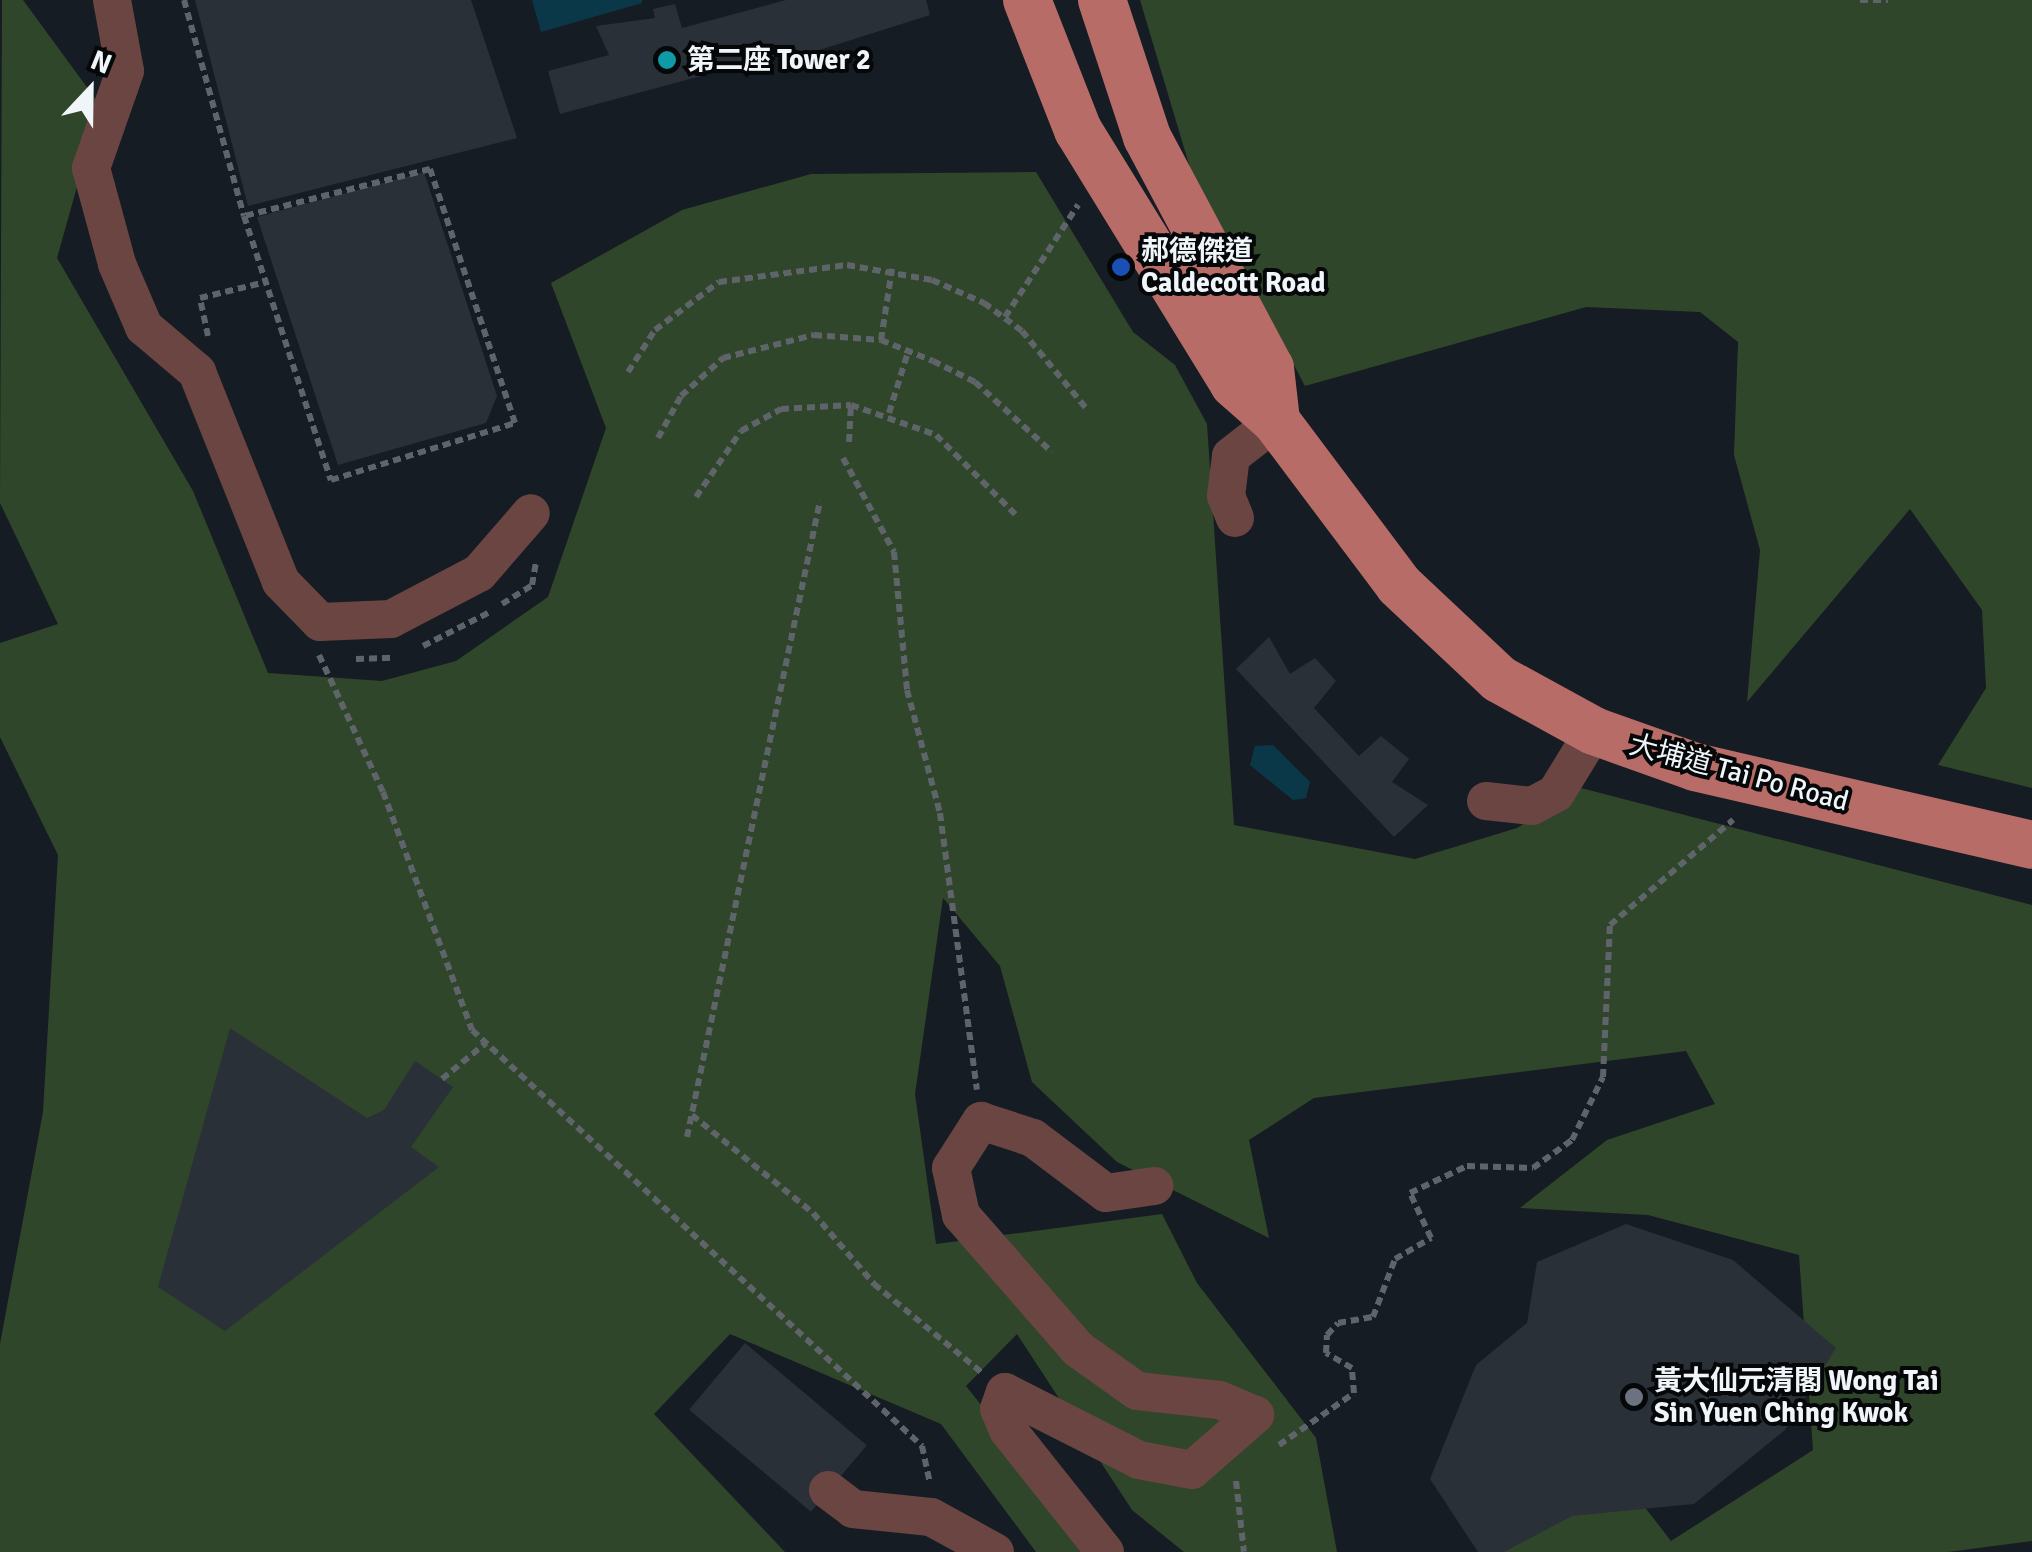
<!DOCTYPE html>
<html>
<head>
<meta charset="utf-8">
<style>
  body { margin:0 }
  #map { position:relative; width:2032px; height:1552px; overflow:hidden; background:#161c23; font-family:Signika,"Noto Sans TC",sans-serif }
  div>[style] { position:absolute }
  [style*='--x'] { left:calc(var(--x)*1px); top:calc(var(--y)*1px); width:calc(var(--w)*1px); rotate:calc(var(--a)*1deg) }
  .forest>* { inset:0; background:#30462a }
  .water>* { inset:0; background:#0b3848 }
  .building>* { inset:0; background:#293037; transform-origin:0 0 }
  .path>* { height:6px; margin-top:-3px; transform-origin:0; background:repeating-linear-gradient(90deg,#5e646a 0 8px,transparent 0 13px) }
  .minor>* { height:38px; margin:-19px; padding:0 19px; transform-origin:19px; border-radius:19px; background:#6a4542 }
  .major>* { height:48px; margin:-24px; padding:0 24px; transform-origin:24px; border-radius:24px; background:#b86c67 }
  .dots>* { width:28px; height:28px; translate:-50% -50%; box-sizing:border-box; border:5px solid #050709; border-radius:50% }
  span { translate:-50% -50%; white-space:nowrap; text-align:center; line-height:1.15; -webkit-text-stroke:8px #050709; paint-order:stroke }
  .poi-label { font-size:28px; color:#f0f5f9; font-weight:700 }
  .left { translate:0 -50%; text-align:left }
  .street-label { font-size:28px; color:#f0f5f9 }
  .north { position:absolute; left:40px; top:40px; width:100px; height:100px; -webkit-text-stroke:8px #050709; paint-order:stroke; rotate:22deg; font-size:28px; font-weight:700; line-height:40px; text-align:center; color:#f0f5f9 }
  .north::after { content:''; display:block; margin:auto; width:35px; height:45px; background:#f0f5f9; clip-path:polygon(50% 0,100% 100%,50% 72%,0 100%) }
</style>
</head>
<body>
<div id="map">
  <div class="forest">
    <div style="clip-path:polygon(2px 0,23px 0,100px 105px,57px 258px,193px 491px,268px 673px,382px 681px,456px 661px,548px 597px,606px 428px,551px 283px,682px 210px,811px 174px,1036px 172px,1133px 332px,1175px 365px,1207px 424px,1234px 825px,1415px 859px,1517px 828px,1581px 788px,2032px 905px,2032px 1541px,1948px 1552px,1489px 1552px,1602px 1452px,1671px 1541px,1813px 1450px,1799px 1255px,1648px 1215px,1520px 1208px,1607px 1140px,1715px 1104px,1686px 1051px,1314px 1098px,1249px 1140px,1269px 1238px,1117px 1162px,1032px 1082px,1000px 966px,943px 898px,915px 1094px,936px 1244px,1162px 1214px,1197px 1283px,1316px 1438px,1337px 1552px,1184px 1552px,1132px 1510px,1017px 1334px,966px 1386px,1098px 1552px,1036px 1552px,941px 1424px,730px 1334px,654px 1414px,785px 1552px,0 1552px,0 1344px,43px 1112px,58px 855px,0 737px,0 643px,58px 624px,0 503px)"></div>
    <div style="clip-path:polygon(1140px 0,2032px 0,2032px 788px,1938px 765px,1986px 688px,1982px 610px,1910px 509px,1747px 702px,1760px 550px,1734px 455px,1738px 342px,1700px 312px,1586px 307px,1305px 386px,1190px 168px)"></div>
  </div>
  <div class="water">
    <div style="clip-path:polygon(532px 0,642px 0,642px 3px,541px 32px)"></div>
    <div style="clip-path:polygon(1273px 745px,1310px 782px,1306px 798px,1293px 800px,1250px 765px,1255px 746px)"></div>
  </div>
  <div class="building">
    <div style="clip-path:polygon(195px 0,471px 0,517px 138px,248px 206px)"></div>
    <div style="clip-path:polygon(786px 0,926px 0,930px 15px,791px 59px,790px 52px,560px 114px,548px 71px,609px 55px,596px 26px,655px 18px,653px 9px,675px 4px,682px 28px)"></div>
    <div style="clip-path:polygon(424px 172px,497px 396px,486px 423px,338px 465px,257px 217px)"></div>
    <div style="clip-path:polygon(1269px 637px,1290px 674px,1315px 658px,1336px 681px,1314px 708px,1359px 756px,1381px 736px,1409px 759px,1392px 782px,1428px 805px,1394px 837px,1236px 669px)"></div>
    <div style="clip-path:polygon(230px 1028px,367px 1118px,384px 1110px,415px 1061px,453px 1087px,411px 1147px,439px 1167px,225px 1331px,158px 1287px)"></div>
    <div style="clip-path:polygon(1626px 1224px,1733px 1260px,1836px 1348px,1785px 1430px,1694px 1504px,1572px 1516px,1504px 1552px,1478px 1552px,1430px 1479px,1476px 1365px,1527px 1323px,1537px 1262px)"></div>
    <div style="left:745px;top:1343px;width:159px;height:87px;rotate:40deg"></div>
  </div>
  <div class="path">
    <div style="--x:184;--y:0;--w:224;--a:74.5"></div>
    <div style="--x:244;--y:216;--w:278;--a:71.8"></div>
    <div style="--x:331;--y:480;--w:193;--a:-17.2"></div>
    <div style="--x:515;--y:423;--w:268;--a:-108.5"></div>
    <div style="--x:430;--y:169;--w:192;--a:165.8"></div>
    <div style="--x:1860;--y:0;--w:28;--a:0"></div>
    <div style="--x:1005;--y:317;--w:134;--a:-56.9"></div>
    <div style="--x:208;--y:336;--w:39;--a:-102"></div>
    <div style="--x:200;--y:298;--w:68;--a:-13.6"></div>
    <div style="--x:881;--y:340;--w:72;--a:-81.2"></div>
    <div style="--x:628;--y:372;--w:50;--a:-57.3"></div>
    <div style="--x:655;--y:330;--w:80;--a:-36.9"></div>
    <div style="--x:719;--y:282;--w:129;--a:-7.6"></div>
    <div style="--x:847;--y:265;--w:86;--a:10"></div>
    <div style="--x:932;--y:280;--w:57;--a:23.9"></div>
    <div style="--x:984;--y:303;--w:47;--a:36.4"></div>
    <div style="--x:1022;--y:331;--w:100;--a:50.3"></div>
    <div style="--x:889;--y:413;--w:64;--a:-72.7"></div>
    <div style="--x:658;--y:438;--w:48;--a:-61.3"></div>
    <div style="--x:681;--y:396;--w:57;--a:-42.1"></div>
    <div style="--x:723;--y:358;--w:94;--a:-14.2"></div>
    <div style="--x:814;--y:335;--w:67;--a:4.3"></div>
    <div style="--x:881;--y:340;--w:56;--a:22"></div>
    <div style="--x:933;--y:361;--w:47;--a:26.6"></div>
    <div style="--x:975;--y:382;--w:104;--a:42.3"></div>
    <div style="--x:849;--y:442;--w:37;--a:-87"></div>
    <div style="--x:843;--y:458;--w:107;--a:61.5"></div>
    <div style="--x:894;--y:552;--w:139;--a:84.6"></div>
    <div style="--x:907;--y:690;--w:127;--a:75"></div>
    <div style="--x:940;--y:813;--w:279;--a:82.4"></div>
    <div style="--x:696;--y:497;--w:80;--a:-55.7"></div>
    <div style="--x:741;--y:431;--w:46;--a:-28.8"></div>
    <div style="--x:781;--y:409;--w:70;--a:-3.3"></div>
    <div style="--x:851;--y:405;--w:90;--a:19.4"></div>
    <div style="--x:936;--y:435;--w:116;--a:45"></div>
    <div style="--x:502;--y:604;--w:36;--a:-32"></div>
    <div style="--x:532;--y:585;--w:22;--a:-80"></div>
    <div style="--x:423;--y:646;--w:77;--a:-26.9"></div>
    <div style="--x:319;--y:655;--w:151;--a:65"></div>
    <div style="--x:383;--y:792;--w:254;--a:69.5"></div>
    <div style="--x:472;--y:1030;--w:613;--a:42.75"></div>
    <div style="--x:922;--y:1446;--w:35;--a:78"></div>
    <div style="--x:356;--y:659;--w:37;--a:-2"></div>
    <div style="--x:442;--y:1079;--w:57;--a:-39.3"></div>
    <div style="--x:692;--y:1115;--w:156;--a:39"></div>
    <div style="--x:813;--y:1213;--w:94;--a:49.3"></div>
    <div style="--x:874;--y:1284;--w:139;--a:39.4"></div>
    <div style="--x:687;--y:1137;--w:650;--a:-78.19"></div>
    <div style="--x:1279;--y:1445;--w:91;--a:-34.7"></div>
    <div style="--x:1354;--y:1393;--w:25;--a:-95"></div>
    <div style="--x:1352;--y:1368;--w:30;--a:-150"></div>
    <div style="--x:1326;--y:1353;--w:18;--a:-87"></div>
    <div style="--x:1327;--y:1335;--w:16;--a:-47"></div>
    <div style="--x:1338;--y:1323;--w:36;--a:-10"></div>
    <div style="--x:1373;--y:1317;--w:62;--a:-69.2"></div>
    <div style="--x:1395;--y:1259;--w:42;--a:-30.3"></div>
    <div style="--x:1431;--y:1238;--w:50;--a:-115"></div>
    <div style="--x:1410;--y:1193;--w:63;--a:-25.3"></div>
    <div style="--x:1467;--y:1166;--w:66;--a:1.7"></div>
    <div style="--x:1533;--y:1168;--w:48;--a:-35.7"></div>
    <div style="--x:1572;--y:1140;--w:70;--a:-63.8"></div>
    <div style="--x:1603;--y:1077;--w:152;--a:-87.4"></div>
    <div style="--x:1610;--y:925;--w:162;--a:-40.5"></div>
    <div style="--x:1236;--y:1481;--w:71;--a:83.6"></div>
  </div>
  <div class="minor">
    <div style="--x:112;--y:0;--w:72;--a:79.6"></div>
    <div style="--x:125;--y:71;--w:103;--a:109.3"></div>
    <div style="--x:91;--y:168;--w:99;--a:74.8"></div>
    <div style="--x:117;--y:264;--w:69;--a:66.8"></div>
    <div style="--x:144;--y:327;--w:70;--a:40.3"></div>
    <div style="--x:197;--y:372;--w:226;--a:68.2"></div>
    <div style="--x:281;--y:582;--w:56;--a:45.7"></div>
    <div style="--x:320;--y:622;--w:71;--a:-2.4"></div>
    <div style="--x:391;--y:619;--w:99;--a:-27.6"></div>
    <div style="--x:479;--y:573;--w:79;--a:-49.1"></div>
    <div style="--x:1235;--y:518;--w:24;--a:-112"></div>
    <div style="--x:1226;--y:496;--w:40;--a:-82.9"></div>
    <div style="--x:1231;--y:456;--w:57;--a:-37.9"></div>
    <div style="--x:1486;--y:801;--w:46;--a:6.2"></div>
    <div style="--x:1532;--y:806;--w:27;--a:-28"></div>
    <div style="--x:1556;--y:793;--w:73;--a:-58.5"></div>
    <div style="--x:828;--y:1490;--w:31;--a:37"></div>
    <div style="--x:853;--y:1509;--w:78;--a:5.9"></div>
    <div style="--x:931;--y:1517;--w:73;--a:28.7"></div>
    <div style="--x:1105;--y:1552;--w:156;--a:-128.5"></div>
    <div style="--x:1008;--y:1430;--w:23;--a:-113"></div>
    <div style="--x:999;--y:1409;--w:18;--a:-71"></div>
    <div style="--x:1005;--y:1392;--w:150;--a:26.9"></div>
    <div style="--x:1139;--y:1460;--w:54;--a:10.7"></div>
    <div style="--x:1192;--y:1470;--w:84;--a:-41.1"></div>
    <div style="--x:1255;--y:1415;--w:39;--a:-157"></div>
    <div style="--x:1219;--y:1400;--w:82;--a:-173.7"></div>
    <div style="--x:1137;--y:1391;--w:72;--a:-144.6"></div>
    <div style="--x:1078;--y:1349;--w:178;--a:-131.1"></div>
    <div style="--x:961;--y:1215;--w:48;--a:-102"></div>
    <div style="--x:951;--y:1168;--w:56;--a:-57.4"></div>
    <div style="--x:981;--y:1121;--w:55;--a:18.1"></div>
    <div style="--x:1033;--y:1138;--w:91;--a:37"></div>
    <div style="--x:1106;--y:1193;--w:49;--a:-8.3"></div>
  </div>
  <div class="major">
    <div style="--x:1027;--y:0;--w:140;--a:68.6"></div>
    <div style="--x:1078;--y:130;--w:298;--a:58.4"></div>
    <div style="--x:1234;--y:384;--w:56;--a:41.4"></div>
    <div style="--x:1276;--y:421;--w:205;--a:53.1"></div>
    <div style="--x:1399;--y:585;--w:137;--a:43.2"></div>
    <div style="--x:1499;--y:679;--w:108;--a:28.7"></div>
    <div style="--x:1594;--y:731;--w:107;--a:19.6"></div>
    <div style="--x:1695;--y:767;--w:346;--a:13"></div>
    <div style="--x:1102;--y:0;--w:144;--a:71.8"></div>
    <div style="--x:1147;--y:137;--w:262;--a:62"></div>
    <div style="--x:1270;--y:368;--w:53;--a:83.5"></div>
  </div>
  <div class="dots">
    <div style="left:667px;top:60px;background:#0f9aa8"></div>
    <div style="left:1121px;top:267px;background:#1a4fb4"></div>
    <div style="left:1634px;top:1397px;background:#6b7280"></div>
  </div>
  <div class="poi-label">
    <span class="left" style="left:687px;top:60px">第二座 Tower 2</span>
    <span class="left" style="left:1141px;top:267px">郝德傑道<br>Caldecott Road</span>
    <span class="left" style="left:1654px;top:1397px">黃大仙元清閣 Wong Tai<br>Sin Yuen Ching Kwok</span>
  </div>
  <div class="street-label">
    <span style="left:1739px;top:773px;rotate:15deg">大埔道 Tai Po Road</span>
  </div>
  <div class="north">N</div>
</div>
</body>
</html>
